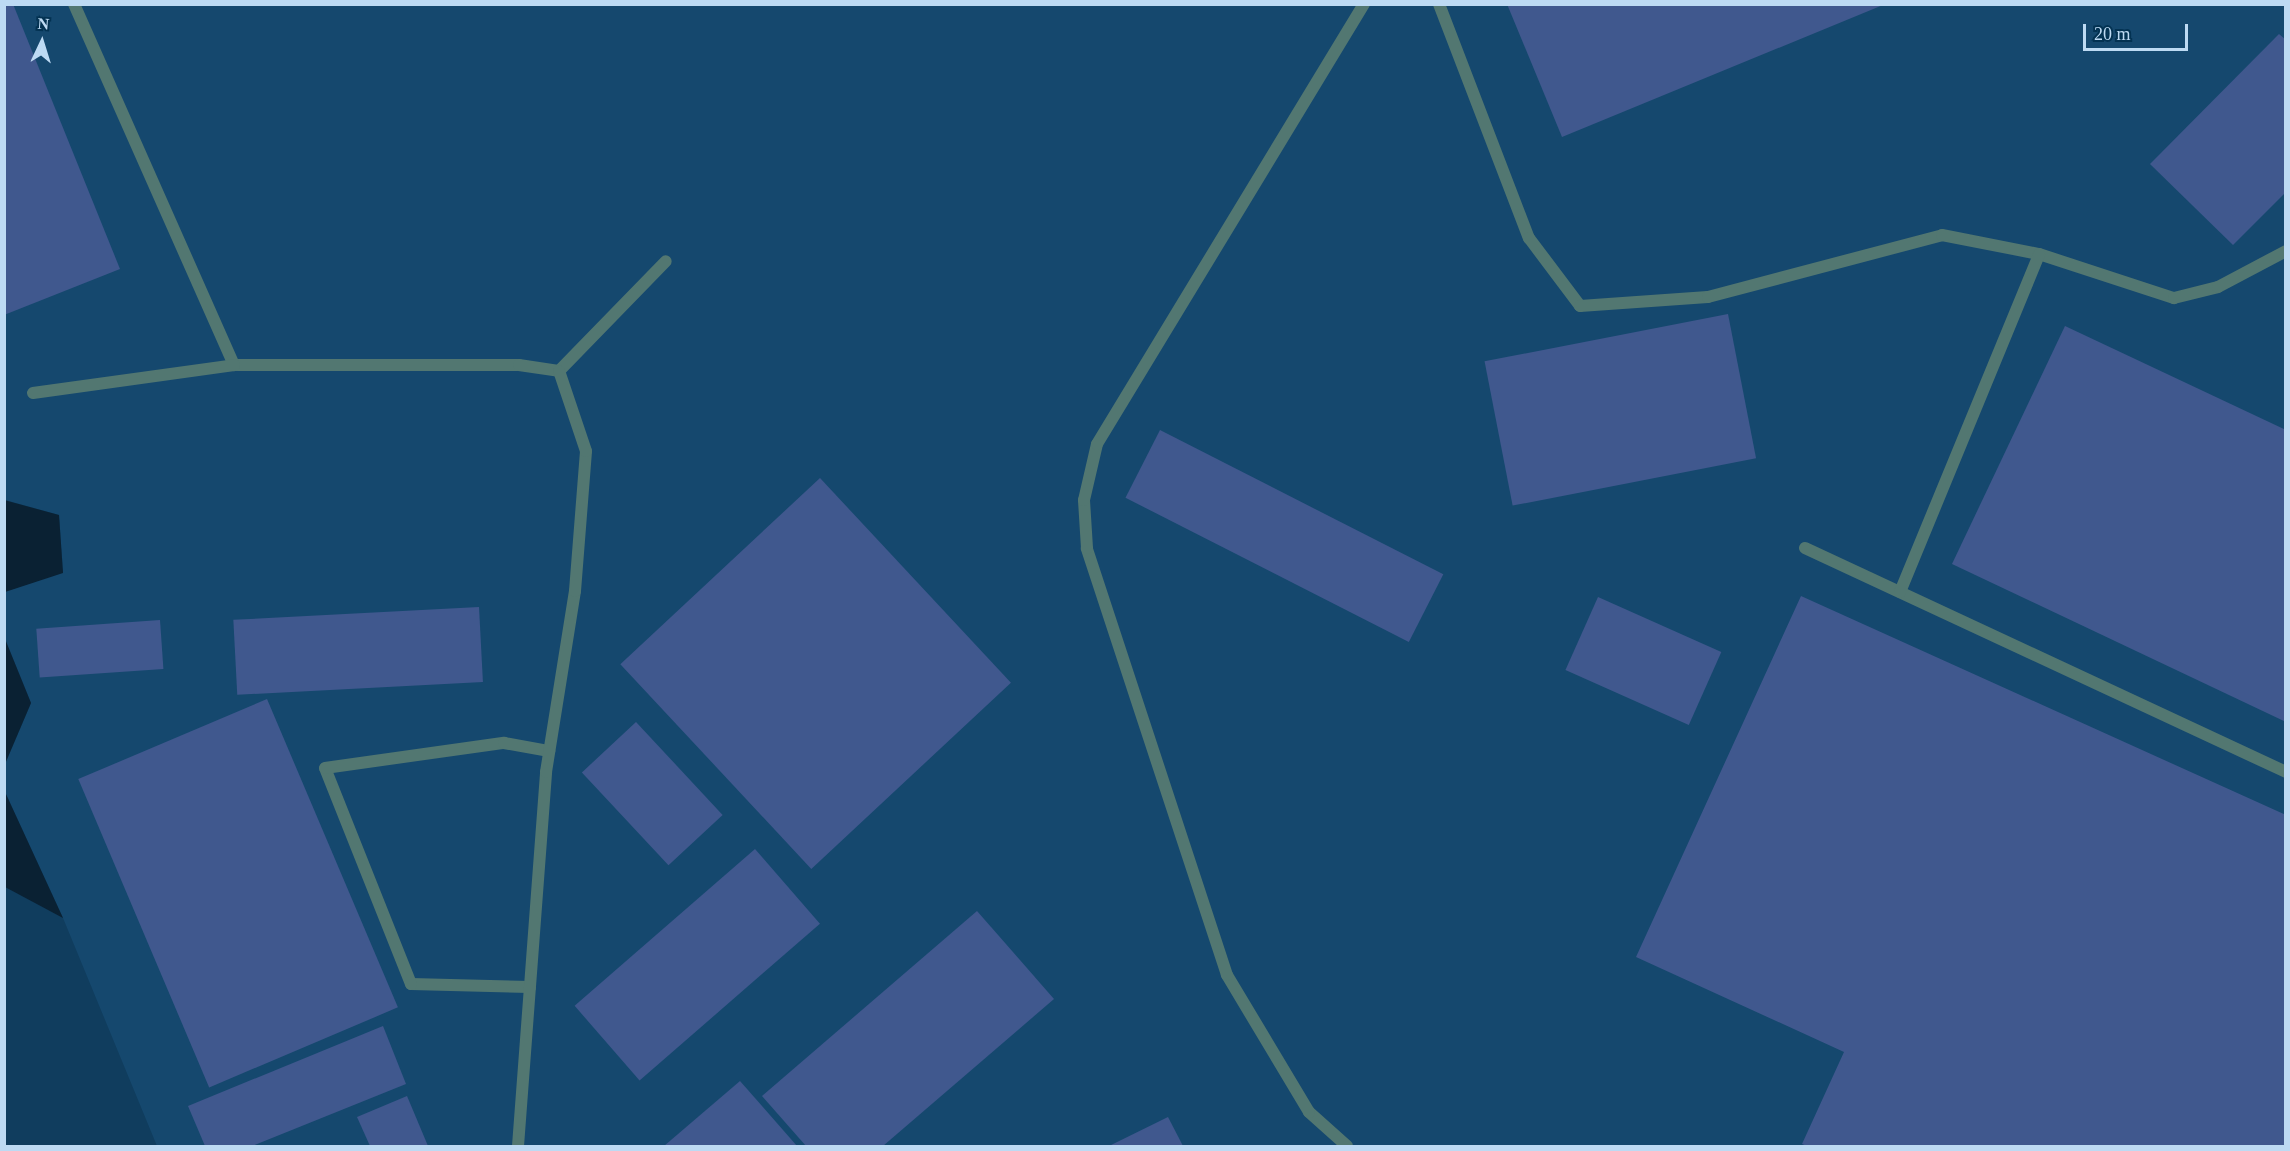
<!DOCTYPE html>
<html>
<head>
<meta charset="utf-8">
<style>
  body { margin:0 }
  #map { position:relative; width:2290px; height:1151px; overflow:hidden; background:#103d5e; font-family:"Times New Roman",serif }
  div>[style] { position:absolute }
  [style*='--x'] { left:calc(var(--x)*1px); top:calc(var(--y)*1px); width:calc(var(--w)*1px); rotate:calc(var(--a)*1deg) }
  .built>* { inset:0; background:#15486e }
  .water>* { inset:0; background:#0a2133 }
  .building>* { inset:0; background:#40588e; transform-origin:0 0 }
  .lane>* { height:12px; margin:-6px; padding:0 6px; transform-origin:6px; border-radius:6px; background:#527771 }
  span { translate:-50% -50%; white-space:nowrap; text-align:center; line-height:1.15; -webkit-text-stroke:4.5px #033252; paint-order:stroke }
  .frame { position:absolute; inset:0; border:6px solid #bddaf3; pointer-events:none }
  .north { position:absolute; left:12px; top:12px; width:60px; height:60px; -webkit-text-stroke:4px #033252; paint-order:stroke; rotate:4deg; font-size:16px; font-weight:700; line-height:24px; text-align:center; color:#bddaf3 }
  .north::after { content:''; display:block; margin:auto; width:21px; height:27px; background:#bddaf3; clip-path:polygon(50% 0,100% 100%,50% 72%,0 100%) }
  .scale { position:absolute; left:2083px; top:24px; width:105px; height:27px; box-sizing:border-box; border:3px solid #bddaf3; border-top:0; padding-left:8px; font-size:18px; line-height:21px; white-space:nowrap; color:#bddaf3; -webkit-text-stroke:4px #033252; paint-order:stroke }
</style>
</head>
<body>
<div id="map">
  <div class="built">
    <div style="clip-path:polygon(5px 5px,2285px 5px,2285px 1146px,157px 1146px,63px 918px,5px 792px,5px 764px,31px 703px,5px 639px,4px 592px,63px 572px,59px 515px,5px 500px)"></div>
  </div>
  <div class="water">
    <div style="clip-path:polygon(4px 500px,59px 515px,63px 573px,5px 592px)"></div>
    <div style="clip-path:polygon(5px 639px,31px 703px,5px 764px,4px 639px)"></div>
    <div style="clip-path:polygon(4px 792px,5px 792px,63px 918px,5px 887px)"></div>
  </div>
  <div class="building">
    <div style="clip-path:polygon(4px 4px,13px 4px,120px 269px,4px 315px)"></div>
    <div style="clip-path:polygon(1507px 4px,1883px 4px,1883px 5px,1562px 137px)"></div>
    <div style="clip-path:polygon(2279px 34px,2286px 40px,2286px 192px,2233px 245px,2150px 164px)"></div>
    <div style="left:1728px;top:314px;width:147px;height:248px;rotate:79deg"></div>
    <div style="clip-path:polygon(2065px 326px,2286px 430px,2286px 722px,1952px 564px)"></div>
    <div style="left:1160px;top:430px;width:318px;height:76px;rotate:27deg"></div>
    <div style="left:820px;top:478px;width:280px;height:273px;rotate:47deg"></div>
    <div style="clip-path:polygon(1801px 596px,2286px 815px,2286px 1146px,1807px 1146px,1802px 1144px,1844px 1052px,1636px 957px)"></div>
    <div style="left:1598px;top:597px;width:135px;height:80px;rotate:24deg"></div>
    <div style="left:479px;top:607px;width:75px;height:246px;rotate:87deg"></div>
    <div style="left:160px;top:620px;width:49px;height:124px;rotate:86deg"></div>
    <div style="left:267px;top:699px;width:335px;height:205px;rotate:67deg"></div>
    <div style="left:636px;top:722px;width:127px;height:74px;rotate:47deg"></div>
    <div style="left:755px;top:849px;width:99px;height:239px;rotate:49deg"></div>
    <div style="clip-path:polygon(977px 911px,1054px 999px,883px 1146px,806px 1146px,762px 1096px)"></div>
    <div style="clip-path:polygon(383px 1026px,406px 1084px,252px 1146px,205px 1146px,188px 1106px)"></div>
    <div style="clip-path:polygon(740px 1081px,797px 1146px,664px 1146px)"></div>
    <div style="clip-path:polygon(407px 1096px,428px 1146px,370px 1146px,357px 1117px)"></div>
    <div style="clip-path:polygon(1168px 1117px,1183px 1146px,1109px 1146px)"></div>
  </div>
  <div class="lane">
    <div style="--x:74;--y:4;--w:395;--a:66.1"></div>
    <div style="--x:234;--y:365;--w:285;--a:0"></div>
    <div style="--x:519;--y:365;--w:40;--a:8.5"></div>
    <div style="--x:1439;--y:4;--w:251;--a:69"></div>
    <div style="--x:1529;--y:238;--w:85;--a:53.1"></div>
    <div style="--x:1580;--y:306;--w:128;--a:-4"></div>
    <div style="--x:1708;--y:297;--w:242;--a:-14.8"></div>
    <div style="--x:1942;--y:235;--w:99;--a:11.1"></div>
    <div style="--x:2039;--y:254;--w:142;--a:18.1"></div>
    <div style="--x:2174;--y:298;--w:45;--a:-14"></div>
    <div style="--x:2218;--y:287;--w:77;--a:-27.9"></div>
    <div style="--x:559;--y:371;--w:153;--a:-45.8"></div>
    <div style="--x:33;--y:393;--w:203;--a:-7.9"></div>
    <div style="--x:1805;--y:548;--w:531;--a:24.97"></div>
    <div style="--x:1900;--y:592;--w:365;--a:-67.6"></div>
    <div style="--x:530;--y:987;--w:119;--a:-178.6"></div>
    <div style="--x:411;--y:984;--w:232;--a:-111.7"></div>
    <div style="--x:325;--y:768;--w:181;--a:-8"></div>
    <div style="--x:504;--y:743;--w:46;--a:10.1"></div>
    <div style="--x:518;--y:1146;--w:375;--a:-85.7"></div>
    <div style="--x:546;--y:772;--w:183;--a:-80.9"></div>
    <div style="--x:575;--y:591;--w:140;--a:-85.5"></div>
    <div style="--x:586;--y:451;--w:84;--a:-108.6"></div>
    <div style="--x:1347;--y:1146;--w:51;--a:-138.2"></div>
    <div style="--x:1309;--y:1112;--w:160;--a:-120.9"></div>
    <div style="--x:1227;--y:975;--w:449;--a:-108.2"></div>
    <div style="--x:1087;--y:548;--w:48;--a:-93.6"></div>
    <div style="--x:1084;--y:500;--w:57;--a:-76.9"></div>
    <div style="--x:1097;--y:444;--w:515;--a:-58.75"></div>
  </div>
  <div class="frame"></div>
  <div class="north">N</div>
  <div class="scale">20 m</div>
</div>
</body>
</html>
